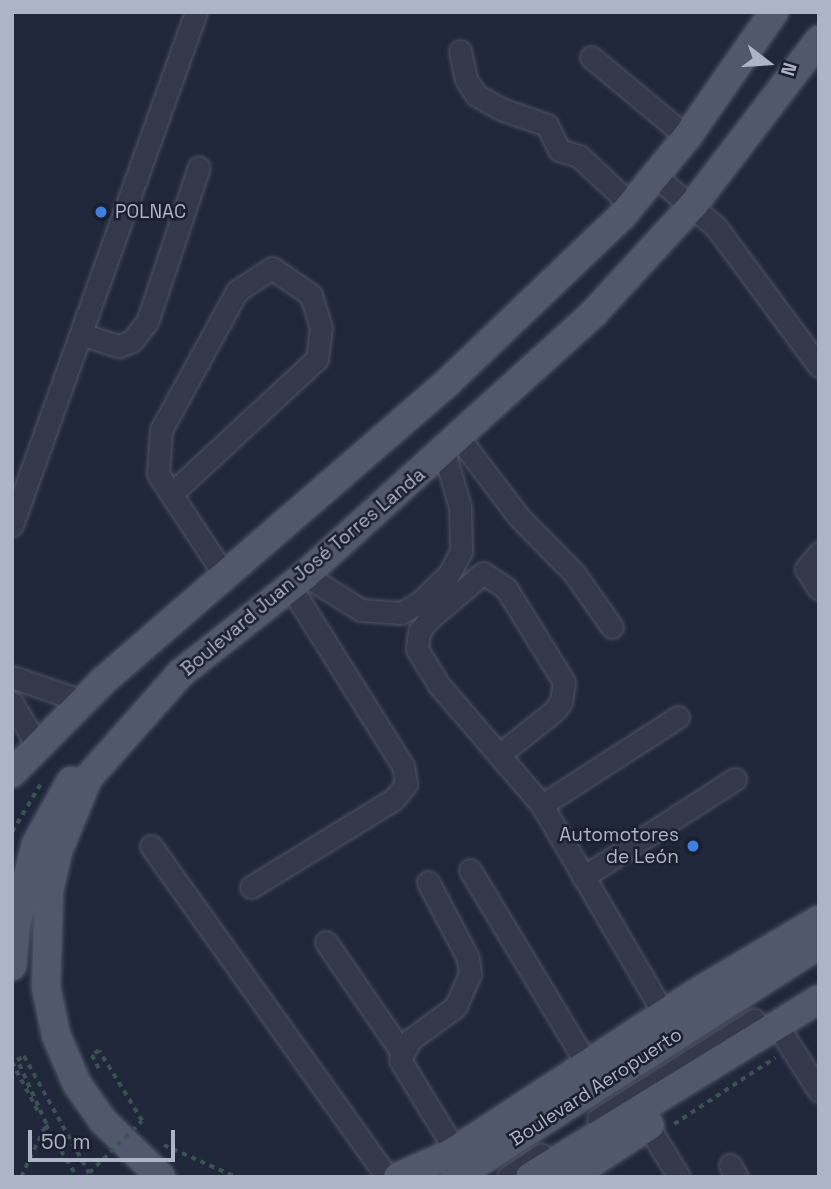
<!DOCTYPE html>
<html>
<head>
<meta charset="utf-8">
<style>
  body { margin:0 }
  #map { position:relative; width:831px; height:1189px; overflow:hidden; background:#20273a; font-family:"Space Grotesk",sans-serif }
  div>[style] { position:absolute }
  [style*='--x'] { left:calc(var(--x)*1px); top:calc(var(--y)*1px); width:calc(var(--w)*1px); rotate:calc(var(--a)*1deg) }
  .path>* { height:3.5px; margin-top:-1.75px; transform-origin:0; background:repeating-linear-gradient(90deg,#3c5055 0 5px,transparent 0 10px) }
  .roads { filter:drop-shadow(0 0 2px #4e5465) drop-shadow(0 0 2px #4e5465) }
  .minor>* { height:21px; margin:-10.5px; padding:0 10.5px; transform-origin:10.5px; border-radius:10.5px; background:#33394a }
  .major>* { height:28px; margin:-14px; padding:0 14px; transform-origin:14px; border-radius:14px; background:#51586b }
  .path-bridge>* { height:3.5px; margin-top:-1.75px; transform-origin:0; background:repeating-linear-gradient(90deg,#3c5055 0 5px,transparent 0 10px) }
  .dots>* { width:19px; height:19px; translate:-50% -50%; box-sizing:border-box; border:4px solid #191f2f; border-radius:50% }
  span { translate:-50% -50%; white-space:nowrap; text-align:center; line-height:1.15; -webkit-text-stroke:5px #191f2f; paint-order:stroke }
  .poi-label { font-size:19px; color:#aeb4c7 }
  .left { translate:0 -50%; text-align:left }
  .right { translate:-100% -50%; text-align:right }
  .street-label { font-size:19px; color:#aeb4c7 }
  .frame { position:absolute; inset:0; border:14px solid #aeb4c7; pointer-events:none }
  .north { position:absolute; left:733px; top:28px; width:70px; height:70px; -webkit-text-stroke:5px #191f2f; paint-order:stroke; rotate:107deg; font-size:19px; font-weight:700; line-height:28px; text-align:center; color:#aeb4c7 }
  .north::after { content:''; display:block; margin:auto; width:24px; height:32px; background:#aeb4c7; clip-path:polygon(50% 0,100% 100%,50% 72%,0 100%) }
  .scale { position:absolute; left:28px; top:1130px; width:147px; height:32px; box-sizing:border-box; border:4px solid #aeb4c7; border-top:0; padding-left:9px; font-size:21px; line-height:24px; white-space:nowrap; color:#aeb4c7; -webkit-text-stroke:5px #191f2f; paint-order:stroke }
</style>
</head>
<body>
<div id="map">
  <div class="path">
    <div style="--x:12;--y:832;--w:55;--a:-59.2"></div>
    <div style="--x:12;--y:1062;--w:58;--a:62.1"></div>
    <div style="--x:674;--y:1124;--w:121;--a:-33.2"></div>
    <div style="--x:46;--y:1125;--w:61;--a:59.2"></div>
    <div style="--x:164;--y:1145;--w:79;--a:24"></div>
    <div style="--x:21;--y:1177;--w:59;--a:-64.7"></div>
    <div style="--x:46;--y:1124;--w:70;--a:-114.4"></div>
    <div style="--x:17;--y:1060;--w:8;--a:-30"></div>
  </div>
  <div class="roads">
    <div class="minor">
      <div style="--x:460;--y:51;--w:29;--a:78"></div>
      <div style="--x:466;--y:79;--w:19;--a:58"></div>
      <div style="--x:476;--y:95;--w:29;--a:29"></div>
      <div style="--x:501;--y:109;--w:49;--a:19.2"></div>
      <div style="--x:547;--y:125;--w:28;--a:64"></div>
      <div style="--x:559;--y:150;--w:21;--a:17"></div>
      <div style="--x:579;--y:156;--w:71;--a:43.3"></div>
      <div style="--x:591;--y:57;--w:125;--a:39.8"></div>
      <div style="--x:655;--y:176;--w:80;--a:39.9"></div>
      <div style="--x:716;--y:227;--w:173;--a:53.5"></div>
      <div style="--x:81;--y:334;--w:40;--a:18"></div>
      <div style="--x:119;--y:346;--w:14;--a:-21"></div>
      <div style="--x:132;--y:341;--w:24;--a:-52"></div>
      <div style="--x:147;--y:322;--w:163;--a:-71.5"></div>
      <div style="--x:459;--y:438;--w:99;--a:52.8"></div>
      <div style="--x:519;--y:517;--w:78;--a:45.5"></div>
      <div style="--x:574;--y:573;--w:66;--a:54.9"></div>
      <div style="--x:171;--y:494;--w:199;--a:-42.8"></div>
      <div style="--x:317;--y:359;--w:31;--a:-83"></div>
      <div style="--x:321;--y:328;--w:34;--a:-107"></div>
      <div style="--x:311;--y:295;--w:47;--a:-145.3"></div>
      <div style="--x:272;--y:268;--w:42;--a:146.7"></div>
      <div style="--x:237;--y:291;--w:158;--a:118.7"></div>
      <div style="--x:161;--y:430;--w:44;--a:93.9"></div>
      <div style="--x:158;--y:474;--w:24;--a:57"></div>
      <div style="--x:171;--y:494;--w:98;--a:56.6"></div>
      <div style="--x:12;--y:525;--w:545;--a:-70.27"></div>
      <div style="--x:819;--y:553;--w:21;--a:129"></div>
      <div style="--x:806;--y:569;--w:24;--a:57"></div>
      <div style="--x:305;--y:575;--w:66;--a:32"></div>
      <div style="--x:361;--y:610;--w:40;--a:4.3"></div>
      <div style="--x:401;--y:613;--w:22;--a:-30"></div>
      <div style="--x:420;--y:602;--w:40;--a:-44"></div>
      <div style="--x:449;--y:574;--w:26;--a:-62"></div>
      <div style="--x:461;--y:551;--w:44;--a:-91.3"></div>
      <div style="--x:460;--y:507;--w:57;--a:-106.2"></div>
      <div style="--x:12;--y:677;--w:74;--a:18.9"></div>
      <div style="--x:12;--y:703;--w:49;--a:59.2"></div>
      <div style="--x:500;--y:754;--w:69;--a:-38.5"></div>
      <div style="--x:554;--y:711;--w:11;--a:-52"></div>
      <div style="--x:561;--y:702;--w:20;--a:-81"></div>
      <div style="--x:564;--y:682;--w:110;--a:-121.7"></div>
      <div style="--x:506;--y:588;--w:27;--a:-147"></div>
      <div style="--x:483;--y:573;--w:72;--a:139.5"></div>
      <div style="--x:428;--y:620;--w:15;--a:127"></div>
      <div style="--x:419;--y:632;--w:17;--a:97"></div>
      <div style="--x:417;--y:649;--w:42;--a:58.6"></div>
      <div style="--x:439;--y:685;--w:158;--a:49.4"></div>
      <div style="--x:151;--y:846;--w:407;--a:54.5"></div>
      <div style="--x:470;--y:870;--w:227;--a:58.9"></div>
      <div style="--x:583;--y:877;--w:181;--a:-32.8"></div>
      <div style="--x:428;--y:882;--w:86;--a:62.2"></div>
      <div style="--x:468;--y:958;--w:16;--a:83"></div>
      <div style="--x:470;--y:974;--w:36;--a:114"></div>
      <div style="--x:455;--y:1007;--w:56;--a:143.7"></div>
      <div style="--x:410;--y:1040;--w:22;--a:117"></div>
      <div style="--x:400;--y:1060;--w:105;--a:58.6"></div>
      <div style="--x:251;--y:887;--w:168;--a:-31.6"></div>
      <div style="--x:394;--y:799;--w:19;--a:-51"></div>
      <div style="--x:406;--y:784;--w:18;--a:-99"></div>
      <div style="--x:403;--y:766;--w:213;--a:-122.1"></div>
      <div style="--x:326;--y:942;--w:132;--a:55.5"></div>
      <div style="--x:664;--y:1014;--w:242;--a:-120.3"></div>
      <div style="--x:542;--y:805;--w:162;--a:-32.9"></div>
      <div style="--x:785;--y:1038;--w:63;--a:57.3"></div>
      <div style="--x:598;--y:1119;--w:185;--a:-32.4"></div>
      <div style="--x:648;--y:1126;--w:60;--a:58.7"></div>
      <div style="--x:730;--y:1165;--w:14;--a:60"></div>
      <div style="--x:508;--y:1177;--w:40;--a:-34"></div>
    </div>
    <div class="major">
      <div style="--x:12;--y:773;--w:129;--a:-45.3"></div>
      <div style="--x:103;--y:681;--w:457;--a:-40.9"></div>
      <div style="--x:448;--y:382;--w:240;--a:-43.7"></div>
      <div style="--x:622;--y:216;--w:102;--a:-50.6"></div>
      <div style="--x:687;--y:137;--w:152;--a:-55.2"></div>
      <div style="--x:12;--y:966;--w:42;--a:-84.6"></div>
      <div style="--x:16;--y:924;--w:82;--a:-76"></div>
      <div style="--x:36;--y:844;--w:72;--a:-60.9"></div>
      <div style="--x:161;--y:1177;--w:81;--a:-136"></div>
      <div style="--x:103;--y:1121;--w:45;--a:-125.1"></div>
      <div style="--x:77;--y:1084;--w:53;--a:-113.2"></div>
      <div style="--x:56;--y:1035;--w:49;--a:-101.8"></div>
      <div style="--x:46;--y:987;--w:96;--a:-88.2"></div>
      <div style="--x:49;--y:891;--w:41;--a:-77.3"></div>
      <div style="--x:58;--y:851;--w:79;--a:-67.7"></div>
      <div style="--x:88;--y:778;--w:140;--a:-48.5"></div>
      <div style="--x:181;--y:673;--w:158;--a:-38.3"></div>
      <div style="--x:305;--y:575;--w:390;--a:-42.2"></div>
      <div style="--x:594;--y:313;--w:147;--a:-47.5"></div>
      <div style="--x:693;--y:205;--w:208;--a:-52.6"></div>
      <div style="--x:398;--y:1177;--w:57;--a:-23.9"></div>
      <div style="--x:450;--y:1154;--w:300;--a:-33.2"></div>
      <div style="--x:701;--y:990;--w:137;--a:-30.7"></div>
      <div style="--x:456;--y:1177;--w:431;--a:-32.6"></div>
      <div style="--x:530;--y:1177;--w:339;--a:-31.6"></div>
      <div style="--x:570;--y:1177;--w:95;--a:-33"></div>
    </div>
  </div>
  <div class="path-bridge">
    <div style="--x:24;--y:1056;--w:134;--a:60.9"></div>
    <div style="--x:89;--y:1173;--w:74;--a:-44.5"></div>
    <div style="--x:142;--y:1121;--w:82;--a:-121.6"></div>
    <div style="--x:99;--y:1051;--w:8;--a:150"></div>
    <div style="--x:92;--y:1055;--w:20;--a:63"></div>
  </div>
  <div class="dots">
    <div style="left:101px;top:212px;background:#3f7fe0"></div>
    <div style="left:693px;top:846px;background:#3f7fe0"></div>
  </div>
  <div class="poi-label">
    <span class="left" style="left:115px;top:212px">POLNAC</span>
    <span class="right" style="left:679px;top:846px">Automotores<br>de León</span>
  </div>
  <div class="street-label">
    <span style="left:303px;top:572px;rotate:-40deg">Boulevard Juan José Torres Landa</span>
    <span style="left:596px;top:1087px;rotate:-33deg">Boulevard Aeropuerto</span>
  </div>
  <div class="frame"></div>
  <div class="north">N</div>
  <div class="scale">50 m</div>
</div>
</body>
</html>
